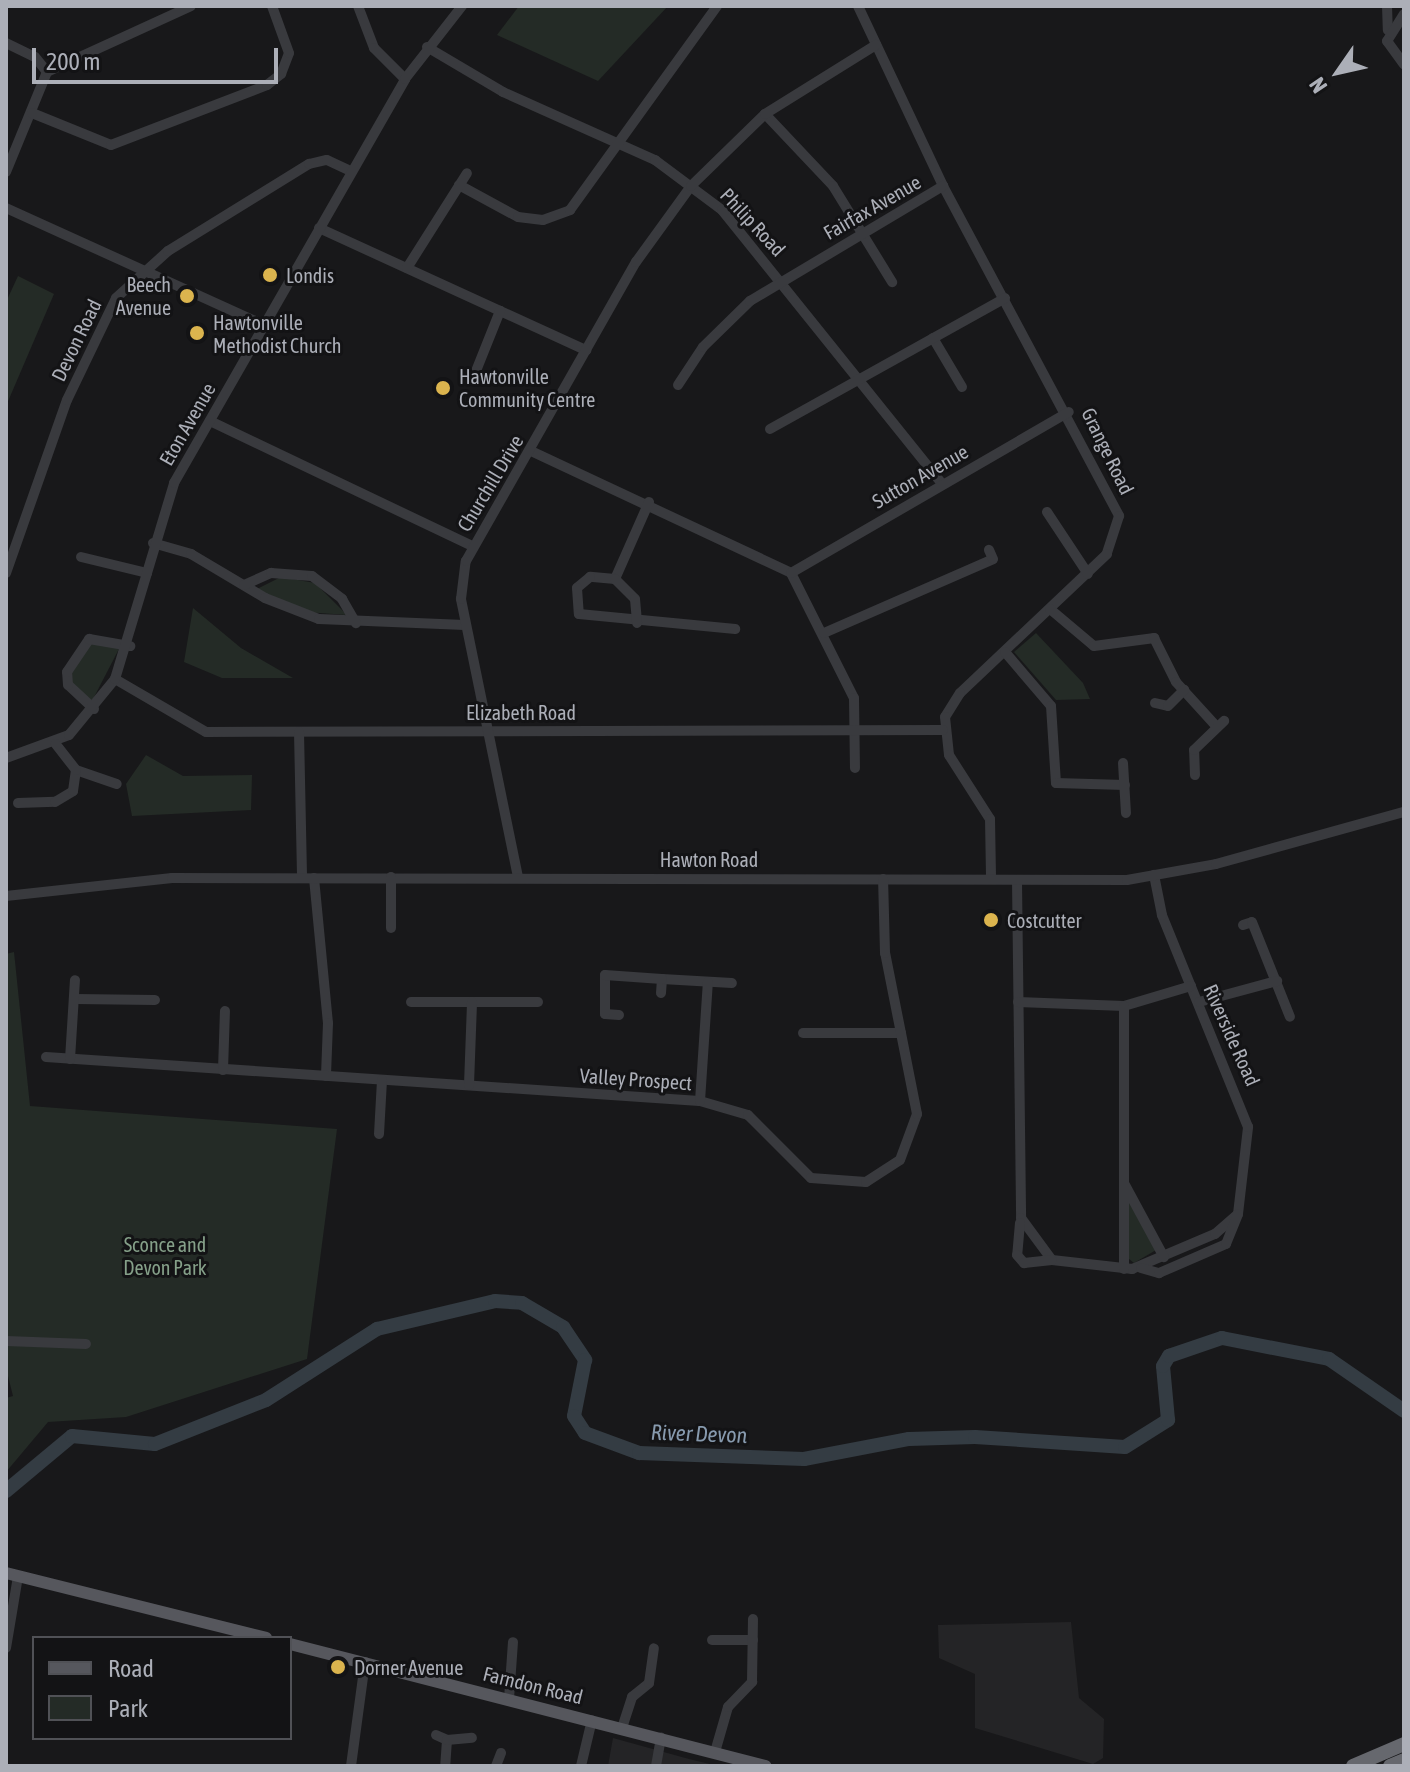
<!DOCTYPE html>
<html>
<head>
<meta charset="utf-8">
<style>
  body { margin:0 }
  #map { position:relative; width:1410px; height:1772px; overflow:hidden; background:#18181a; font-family:"Asap Condensed",sans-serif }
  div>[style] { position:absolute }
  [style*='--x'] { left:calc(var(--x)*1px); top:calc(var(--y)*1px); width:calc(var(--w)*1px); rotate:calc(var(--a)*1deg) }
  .built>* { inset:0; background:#242426 }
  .green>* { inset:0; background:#242b26 }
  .river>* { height:14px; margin:-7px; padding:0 7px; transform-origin:7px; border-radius:7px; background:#343c43 }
  .minor>* { height:10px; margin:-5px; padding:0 5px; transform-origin:5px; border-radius:5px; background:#393a3e }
  .major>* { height:12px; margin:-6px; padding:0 6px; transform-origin:6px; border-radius:6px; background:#56575d }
  .highway>* { height:14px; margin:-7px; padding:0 7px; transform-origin:7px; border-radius:7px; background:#66686e }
  .dots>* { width:22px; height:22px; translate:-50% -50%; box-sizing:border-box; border:4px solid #131315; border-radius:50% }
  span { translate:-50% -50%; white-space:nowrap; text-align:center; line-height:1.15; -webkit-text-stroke:6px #131315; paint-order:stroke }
  .street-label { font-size:20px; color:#acafb8 }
  .poi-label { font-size:20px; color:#acafb8 }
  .left { translate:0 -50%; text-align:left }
  .right { translate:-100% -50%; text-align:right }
  .park-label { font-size:20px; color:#85a089 }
  .water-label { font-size:22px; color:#879aae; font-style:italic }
  .frame { position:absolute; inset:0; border:8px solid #acafb8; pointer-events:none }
  .legend { position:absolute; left:32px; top:1636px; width:260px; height:104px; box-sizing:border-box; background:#131315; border:2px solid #505156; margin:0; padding:10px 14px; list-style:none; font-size:24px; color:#acafb8 }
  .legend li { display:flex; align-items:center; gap:16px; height:40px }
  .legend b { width:40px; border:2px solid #505156 }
  .north { position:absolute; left:1298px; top:32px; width:80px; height:80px; -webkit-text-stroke:6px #131315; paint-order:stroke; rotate:236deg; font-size:22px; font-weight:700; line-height:32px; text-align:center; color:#acafb8 }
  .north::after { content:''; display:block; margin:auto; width:28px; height:36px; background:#acafb8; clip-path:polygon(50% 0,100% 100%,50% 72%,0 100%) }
  .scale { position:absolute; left:32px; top:48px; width:246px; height:36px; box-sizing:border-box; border:4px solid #acafb8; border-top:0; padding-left:10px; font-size:24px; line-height:28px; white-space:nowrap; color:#acafb8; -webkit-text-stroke:6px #131315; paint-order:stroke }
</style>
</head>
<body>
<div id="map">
  <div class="built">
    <div style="clip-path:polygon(1071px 1622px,1079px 1698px,1104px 1719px,1103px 1758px,1093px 1764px,975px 1728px,975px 1674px,939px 1658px,938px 1625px)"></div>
    <div style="clip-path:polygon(613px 1738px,689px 1759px,718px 1766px,608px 1766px)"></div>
  </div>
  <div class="green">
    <div style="clip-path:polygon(519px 6px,668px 6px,598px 81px,497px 35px)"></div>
    <div style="clip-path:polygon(18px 276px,54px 294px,6px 406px,6px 302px)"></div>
    <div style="clip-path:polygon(281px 577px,315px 583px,347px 615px,305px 612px,257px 589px)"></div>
    <div style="clip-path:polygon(193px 608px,241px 648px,293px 678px,222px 678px,184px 662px)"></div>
    <div style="clip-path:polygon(1036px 633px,1083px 683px,1090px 699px,1056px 700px,1014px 652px)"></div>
    <div style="clip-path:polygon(89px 643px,120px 647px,92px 701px,72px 686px,70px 673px)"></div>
    <div style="clip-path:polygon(146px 755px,183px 776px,252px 775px,251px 810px,132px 816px,126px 784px)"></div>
    <div style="clip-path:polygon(14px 952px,30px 1106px,337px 1129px,307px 1359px,126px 1417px,48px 1422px,6px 1472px,6px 1398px,13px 1396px,6px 1368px,6px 954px)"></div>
    <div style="clip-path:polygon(1129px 1199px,1156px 1250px,1134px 1263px,1129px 1259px)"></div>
  </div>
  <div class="river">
    <div style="--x:6;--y:1491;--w:86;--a:-39.8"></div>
    <div style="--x:72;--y:1436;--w:83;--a:5.5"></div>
    <div style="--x:155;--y:1444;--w:119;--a:-21.6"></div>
    <div style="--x:266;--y:1400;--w:132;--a:-32.6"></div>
    <div style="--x:377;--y:1329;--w:121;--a:-13.3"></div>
    <div style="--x:495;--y:1301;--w:27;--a:4"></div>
    <div style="--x:522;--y:1303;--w:48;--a:30.3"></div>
    <div style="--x:563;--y:1327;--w:40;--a:56"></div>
    <div style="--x:585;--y:1360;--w:57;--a:101.1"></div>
    <div style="--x:574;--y:1416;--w:20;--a:57"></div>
    <div style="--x:585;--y:1433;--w:58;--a:20.3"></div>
    <div style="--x:639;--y:1453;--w:165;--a:2.1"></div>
    <div style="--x:804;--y:1459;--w:107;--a:-10.8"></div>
    <div style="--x:909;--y:1439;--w:66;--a:-1.7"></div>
    <div style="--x:975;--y:1437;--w:150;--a:3.8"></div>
    <div style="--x:1125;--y:1447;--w:51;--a:-32.1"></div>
    <div style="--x:1168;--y:1420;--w:54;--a:-95.3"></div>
    <div style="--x:1163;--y:1366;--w:12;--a:-59"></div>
    <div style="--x:1169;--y:1356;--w:56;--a:-18.8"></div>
    <div style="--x:1222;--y:1338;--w:109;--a:11.1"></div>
    <div style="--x:1329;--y:1359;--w:91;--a:34.7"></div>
  </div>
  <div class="minor">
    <div style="--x:358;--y:6;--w:45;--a:69.1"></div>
    <div style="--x:374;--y:48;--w:44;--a:45"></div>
    <div style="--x:858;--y:6;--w:199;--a:64.7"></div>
    <div style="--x:943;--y:186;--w:374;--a:61.9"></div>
    <div style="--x:1119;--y:516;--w:40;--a:108"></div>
    <div style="--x:1107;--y:554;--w:202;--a:136.6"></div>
    <div style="--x:960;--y:693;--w:28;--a:122"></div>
    <div style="--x:945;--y:717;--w:38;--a:84"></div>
    <div style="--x:949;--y:755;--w:76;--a:57.4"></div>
    <div style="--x:990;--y:819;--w:60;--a:89"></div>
    <div style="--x:1387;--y:6;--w:24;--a:88"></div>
    <div style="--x:1404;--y:14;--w:32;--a:122"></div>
    <div style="--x:1387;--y:41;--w:29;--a:54"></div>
    <div style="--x:6;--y:43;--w:32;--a:26"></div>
    <div style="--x:35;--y:57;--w:19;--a:51"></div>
    <div style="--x:47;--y:72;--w:108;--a:112.3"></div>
    <div style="--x:427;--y:47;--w:88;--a:30.6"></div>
    <div style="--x:503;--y:92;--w:167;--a:24.1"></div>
    <div style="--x:655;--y:160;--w:84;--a:36.7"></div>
    <div style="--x:722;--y:210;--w:351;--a:51.2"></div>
    <div style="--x:47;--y:72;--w:158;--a:-24.6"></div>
    <div style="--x:32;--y:113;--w:85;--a:22.1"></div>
    <div style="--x:111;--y:145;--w:167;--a:-21"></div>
    <div style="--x:267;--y:85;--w:18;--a:-38"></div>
    <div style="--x:281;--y:74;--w:22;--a:-69"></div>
    <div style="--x:289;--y:53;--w:50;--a:-109.9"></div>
    <div style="--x:765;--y:114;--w:99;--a:46.6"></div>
    <div style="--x:833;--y:186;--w:113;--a:58.4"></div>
    <div style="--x:459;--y:185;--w:67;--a:28.5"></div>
    <div style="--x:518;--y:217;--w:25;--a:7"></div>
    <div style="--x:543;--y:220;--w:29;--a:-20"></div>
    <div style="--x:570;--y:210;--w:251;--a:-54.2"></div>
    <div style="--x:6;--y:208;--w:283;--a:24.4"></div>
    <div style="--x:319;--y:228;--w:294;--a:24.6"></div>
    <div style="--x:407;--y:268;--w:112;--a:-57.7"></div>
    <div style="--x:933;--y:338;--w:57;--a:59.4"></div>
    <div style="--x:476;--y:371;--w:65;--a:-68.2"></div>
    <div style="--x:678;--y:385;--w:45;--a:-56.7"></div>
    <div style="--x:703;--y:347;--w:66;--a:-44.4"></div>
    <div style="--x:750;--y:301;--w:225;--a:-30.8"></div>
    <div style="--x:210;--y:421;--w:290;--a:25.5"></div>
    <div style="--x:770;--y:429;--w:269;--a:-29.1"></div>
    <div style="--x:531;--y:451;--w:287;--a:25.1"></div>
    <div style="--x:791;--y:573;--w:140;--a:63.3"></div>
    <div style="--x:854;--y:698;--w:70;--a:89.2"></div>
    <div style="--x:649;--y:502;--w:84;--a:113.8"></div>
    <div style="--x:615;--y:579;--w:25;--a:-175"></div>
    <div style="--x:590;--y:577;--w:17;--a:140"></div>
    <div style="--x:577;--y:588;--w:26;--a:86"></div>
    <div style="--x:579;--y:614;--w:157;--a:5.5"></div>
    <div style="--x:1047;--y:512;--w:74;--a:56.5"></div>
    <div style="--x:153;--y:543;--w:40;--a:16"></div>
    <div style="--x:191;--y:554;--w:86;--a:30.7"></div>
    <div style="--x:265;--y:598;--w:58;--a:21.3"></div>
    <div style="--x:319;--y:619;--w:146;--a:2.4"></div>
    <div style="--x:81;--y:557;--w:68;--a:13.6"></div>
    <div style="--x:6;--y:573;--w:183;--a:-70.6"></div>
    <div style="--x:67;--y:400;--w:113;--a:-64.3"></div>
    <div style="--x:116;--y:298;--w:70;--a:-42.1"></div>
    <div style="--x:168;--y:251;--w:166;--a:-31.7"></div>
    <div style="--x:309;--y:164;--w:18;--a:-13"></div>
    <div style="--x:327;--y:160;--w:26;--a:25"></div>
    <div style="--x:791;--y:573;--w:321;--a:-30.1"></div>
    <div style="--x:615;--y:579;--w:28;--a:45"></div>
    <div style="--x:635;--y:599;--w:24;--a:85"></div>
    <div style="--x:244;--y:585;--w:30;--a:-24"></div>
    <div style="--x:271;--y:573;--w:41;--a:4.2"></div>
    <div style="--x:312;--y:576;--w:38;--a:37"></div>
    <div style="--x:342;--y:599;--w:28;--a:60"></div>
    <div style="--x:1050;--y:609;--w:57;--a:40.1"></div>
    <div style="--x:1094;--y:646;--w:61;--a:-7.6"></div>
    <div style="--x:1154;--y:638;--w:49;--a:63.4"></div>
    <div style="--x:1176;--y:682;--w:61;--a:47.7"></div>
    <div style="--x:824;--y:633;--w:184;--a:-23.6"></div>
    <div style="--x:993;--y:559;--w:10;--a:-114"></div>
    <div style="--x:1005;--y:652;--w:71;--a:49.6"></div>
    <div style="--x:1051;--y:706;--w:77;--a:86.3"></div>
    <div style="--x:1056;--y:783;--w:69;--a:1.7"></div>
    <div style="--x:115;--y:679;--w:105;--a:30.2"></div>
    <div style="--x:206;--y:732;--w:737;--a:-0.16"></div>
    <div style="--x:1155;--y:703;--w:13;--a:13"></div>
    <div style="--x:1168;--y:706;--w:23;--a:-45"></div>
    <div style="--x:94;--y:709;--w:35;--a:-137"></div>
    <div style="--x:68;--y:685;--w:13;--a:-94"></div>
    <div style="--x:67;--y:672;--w:40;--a:-56"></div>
    <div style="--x:89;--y:639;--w:42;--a:9.7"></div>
    <div style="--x:299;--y:732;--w:145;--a:88.8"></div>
    <div style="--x:6;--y:758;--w:67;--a:-20.1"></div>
    <div style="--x:69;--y:735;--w:72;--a:-50.6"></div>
    <div style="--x:115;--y:679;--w:205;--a:-73.2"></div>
    <div style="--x:174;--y:483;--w:465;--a:-60.2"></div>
    <div style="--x:405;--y:79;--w:93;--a:-52"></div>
    <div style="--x:1123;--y:763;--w:50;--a:86.6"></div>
    <div style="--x:76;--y:770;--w:43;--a:18.9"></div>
    <div style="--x:1195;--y:775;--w:25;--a:-92"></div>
    <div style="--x:1194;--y:750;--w:42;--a:-44"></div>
    <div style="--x:18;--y:803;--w:37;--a:-2"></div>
    <div style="--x:55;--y:802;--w:21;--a:-31"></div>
    <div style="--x:73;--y:791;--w:21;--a:-82"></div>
    <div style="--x:76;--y:770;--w:33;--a:-128"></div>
    <div style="--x:518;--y:877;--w:284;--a:-101.6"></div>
    <div style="--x:461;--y:599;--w:38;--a:-83"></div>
    <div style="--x:466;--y:561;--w:344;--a:-60.4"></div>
    <div style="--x:636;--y:262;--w:94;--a:-54.1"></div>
    <div style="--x:691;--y:186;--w:103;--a:-44.2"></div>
    <div style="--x:765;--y:114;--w:131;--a:-31.9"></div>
    <div style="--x:314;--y:878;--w:146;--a:84.5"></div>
    <div style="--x:328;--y:1023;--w:53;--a:92.2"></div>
    <div style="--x:1017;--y:881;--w:337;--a:89.3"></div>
    <div style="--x:1021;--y:1218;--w:52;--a:53.6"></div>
    <div style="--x:1052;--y:1260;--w:81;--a:6.4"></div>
    <div style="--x:1132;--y:1269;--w:90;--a:-22.9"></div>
    <div style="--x:1215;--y:1234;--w:30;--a:-41"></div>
    <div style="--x:1238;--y:1214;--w:88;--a:-83.4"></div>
    <div style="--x:1248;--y:1127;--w:229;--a:-112.1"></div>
    <div style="--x:1162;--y:915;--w:41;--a:-101.3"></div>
    <div style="--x:6;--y:896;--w:167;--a:-6.2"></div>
    <div style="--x:172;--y:878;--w:955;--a:0.12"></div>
    <div style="--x:1127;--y:880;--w:90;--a:-10.2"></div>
    <div style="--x:1216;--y:864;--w:195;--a:-15.5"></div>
    <div style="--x:1243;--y:925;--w:9;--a:-18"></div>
    <div style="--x:1252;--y:922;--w:102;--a:68.2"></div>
    <div style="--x:391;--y:928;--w:51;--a:-90"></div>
    <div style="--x:661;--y:993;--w:14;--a:-86"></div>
    <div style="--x:662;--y:979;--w:70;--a:3.3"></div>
    <div style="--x:75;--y:999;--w:80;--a:0.7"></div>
    <div style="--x:411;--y:1002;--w:127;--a:0"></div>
    <div style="--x:1018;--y:1002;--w:106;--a:2.2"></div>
    <div style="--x:1124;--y:1006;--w:70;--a:-16.6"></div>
    <div style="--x:1199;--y:1002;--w:81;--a:-15.1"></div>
    <div style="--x:619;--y:1015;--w:14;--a:-176"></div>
    <div style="--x:605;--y:1014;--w:39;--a:-90"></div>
    <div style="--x:605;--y:975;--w:57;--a:4"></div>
    <div style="--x:803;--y:1033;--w:98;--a:0"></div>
    <div style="--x:46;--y:1057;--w:655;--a:3.85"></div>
    <div style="--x:700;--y:1101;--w:50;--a:16.3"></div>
    <div style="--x:748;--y:1115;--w:89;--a:45"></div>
    <div style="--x:811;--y:1178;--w:55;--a:4.2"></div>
    <div style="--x:866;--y:1182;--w:40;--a:-32.9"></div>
    <div style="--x:900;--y:1160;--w:49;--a:-69.7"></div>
    <div style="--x:917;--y:1114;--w:164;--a:-101.2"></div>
    <div style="--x:885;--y:953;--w:74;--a:-91.5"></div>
    <div style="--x:70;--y:1059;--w:79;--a:-86.4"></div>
    <div style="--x:223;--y:1070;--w:59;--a:-88.1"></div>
    <div style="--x:469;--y:1085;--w:83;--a:-87.9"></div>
    <div style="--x:700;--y:1101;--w:119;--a:-86.2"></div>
    <div style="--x:379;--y:1134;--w:54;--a:-86.8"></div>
    <div style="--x:1125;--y:1185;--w:82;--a:61.6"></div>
    <div style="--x:1020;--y:1223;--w:32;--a:95"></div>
    <div style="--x:1017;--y:1255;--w:11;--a:49"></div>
    <div style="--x:1024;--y:1263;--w:28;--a:-6"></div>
    <div style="--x:1141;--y:1268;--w:19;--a:16"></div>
    <div style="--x:1159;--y:1273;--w:73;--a:-23.4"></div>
    <div style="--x:1226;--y:1244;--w:32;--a:-68"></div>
    <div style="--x:1124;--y:1269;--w:263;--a:-90"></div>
    <div style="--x:6;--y:1341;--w:80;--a:2.1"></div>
    <div style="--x:712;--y:1640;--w:41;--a:0"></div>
    <div style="--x:6;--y:1648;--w:73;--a:-80.5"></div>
    <div style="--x:509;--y:1699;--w:57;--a:-86"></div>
    <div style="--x:622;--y:1728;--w:33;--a:-72"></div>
    <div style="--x:632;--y:1697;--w:22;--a:-39"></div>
    <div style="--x:649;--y:1683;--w:35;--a:-82"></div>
    <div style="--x:436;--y:1735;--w:12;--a:24"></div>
    <div style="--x:447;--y:1740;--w:26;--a:94"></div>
    <div style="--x:447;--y:1740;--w:25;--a:-5"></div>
    <div style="--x:715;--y:1752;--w:47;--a:-73.9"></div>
    <div style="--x:728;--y:1707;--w:35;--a:-46"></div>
    <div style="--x:752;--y:1682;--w:63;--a:-89.1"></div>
    <div style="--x:351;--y:1766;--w:105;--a:-82.3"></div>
    <div style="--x:496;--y:1766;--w:14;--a:-69"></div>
    <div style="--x:581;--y:1766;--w:47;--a:-76.6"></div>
    <div style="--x:656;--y:1766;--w:29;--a:-80"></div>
  </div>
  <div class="major">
    <div style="--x:6;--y:1573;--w:268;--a:14"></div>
    <div style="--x:290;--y:1644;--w:491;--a:14.4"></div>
  </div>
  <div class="highway">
    <div style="--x:1353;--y:1766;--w:56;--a:-23.3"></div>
    <div style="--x:1390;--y:1766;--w:15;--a:-23"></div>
  </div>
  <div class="dots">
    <div style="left:270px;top:275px;background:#dbb44e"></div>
    <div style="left:187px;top:296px;background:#dbb44e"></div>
    <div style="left:197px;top:333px;background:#dbb44e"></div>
    <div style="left:443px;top:388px;background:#dbb44e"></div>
    <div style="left:991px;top:920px;background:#dbb44e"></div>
    <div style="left:338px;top:1667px;background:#dbb44e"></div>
  </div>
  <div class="street-label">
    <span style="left:872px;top:207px;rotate:-30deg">Fairfax Avenue</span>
    <span style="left:753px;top:222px;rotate:47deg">Philip Road</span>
    <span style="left:76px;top:340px;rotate:-64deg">Devon Road</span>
    <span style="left:187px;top:424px;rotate:-60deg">Eton Avenue</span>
    <span style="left:1108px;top:451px;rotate:64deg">Grange Road</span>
    <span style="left:920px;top:476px;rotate:-30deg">Sutton Avenue</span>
    <span style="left:490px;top:483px;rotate:-59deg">Churchill Drive</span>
    <span style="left:521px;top:712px">Elizabeth Road</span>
    <span style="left:709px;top:859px">Hawton Road</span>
    <span style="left:1232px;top:1035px;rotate:66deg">Riverside Road</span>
    <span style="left:636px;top:1079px;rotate:4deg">Valley Prospect</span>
    <span style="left:533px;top:1685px;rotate:14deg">Farndon Road</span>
  </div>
  <div class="poi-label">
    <span class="left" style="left:286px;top:275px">Londis</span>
    <span class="right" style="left:171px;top:296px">Beech<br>Avenue</span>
    <span class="left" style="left:213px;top:334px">Hawtonville<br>Methodist Church</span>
    <span class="left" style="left:459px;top:388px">Hawtonville<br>Community Centre</span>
    <span class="left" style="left:1007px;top:920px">Costcutter</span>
    <span class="left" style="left:354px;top:1667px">Dorner Avenue</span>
  </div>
  <div class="park-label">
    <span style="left:165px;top:1256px">Sconce and<br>Devon Park</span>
  </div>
  <div class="water-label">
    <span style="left:699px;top:1434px;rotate:2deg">River Devon</span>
  </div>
  <div class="frame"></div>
  <ul class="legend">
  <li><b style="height:10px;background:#56575d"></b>Road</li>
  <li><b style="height:22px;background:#242b26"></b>Park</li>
  </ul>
  <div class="north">N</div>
  <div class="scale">200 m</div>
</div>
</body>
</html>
